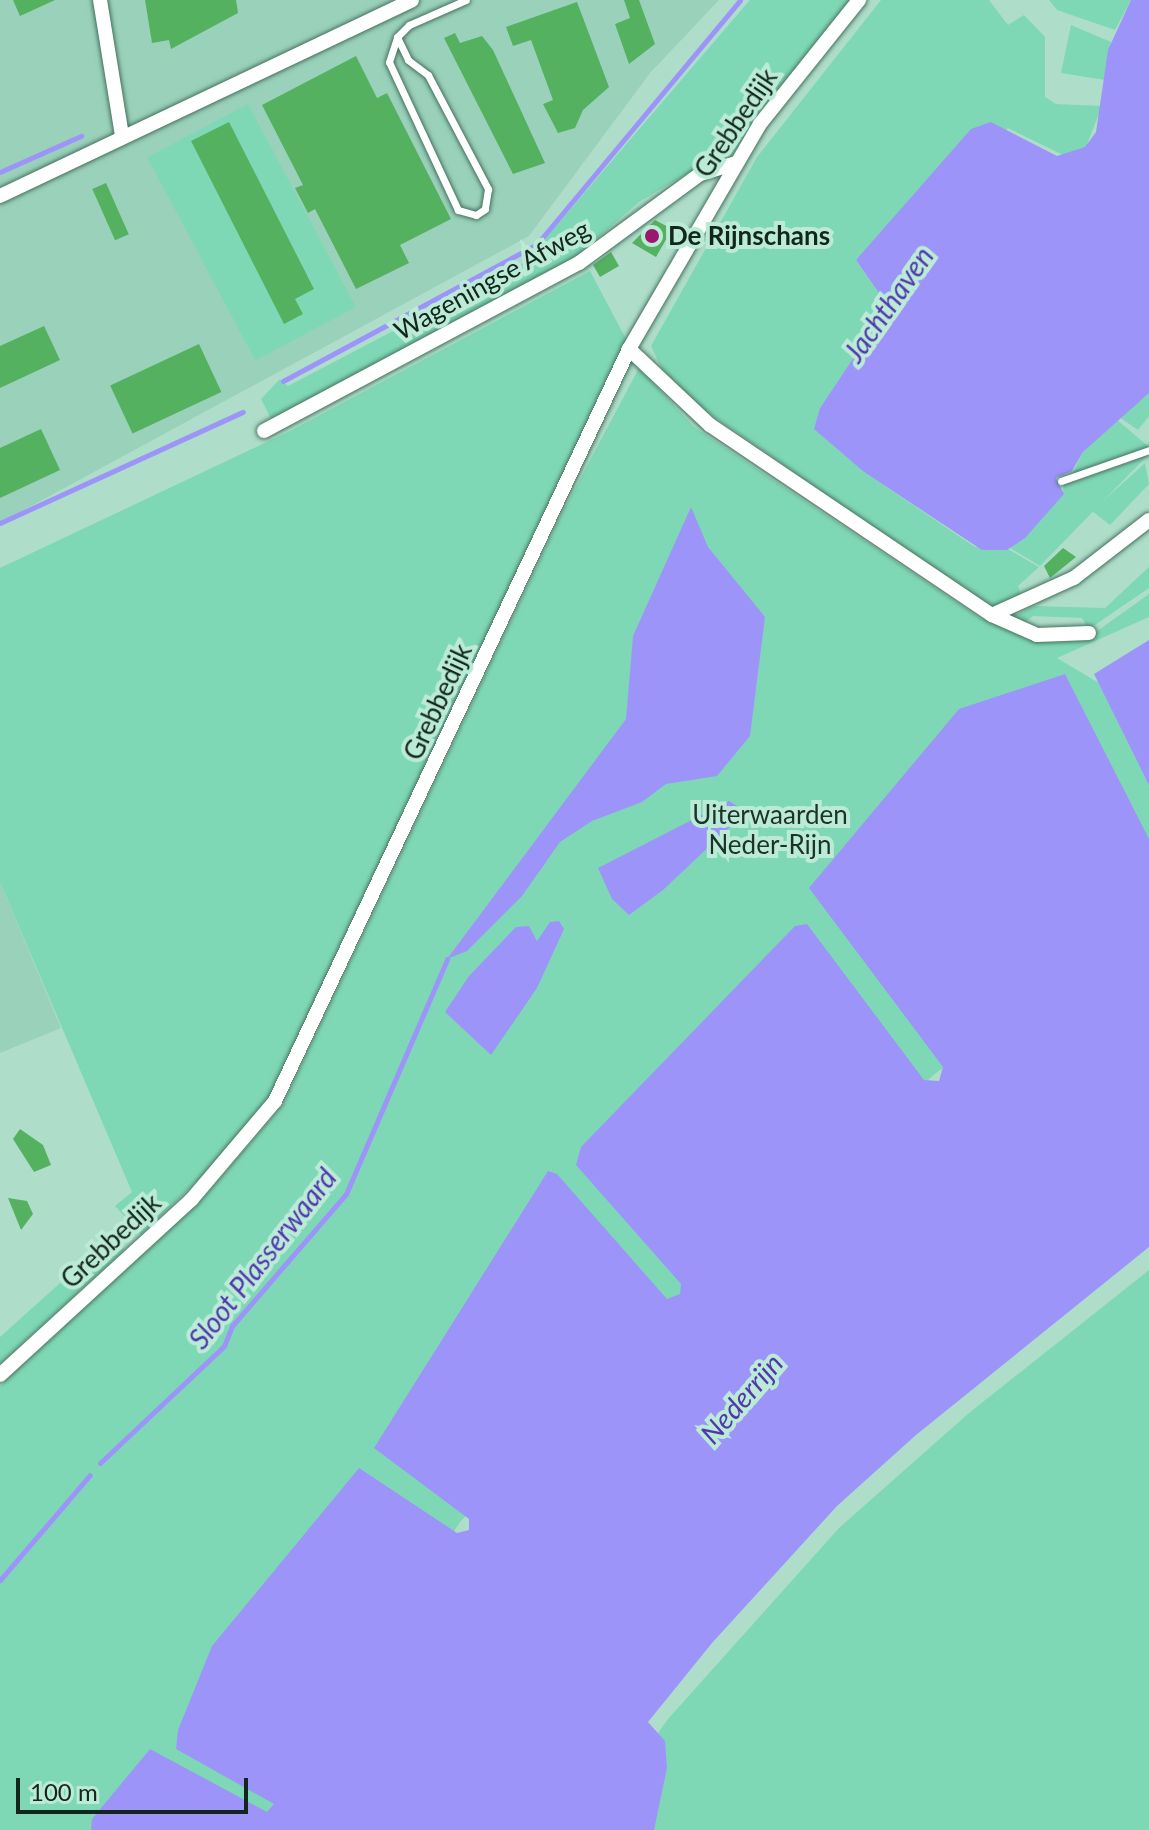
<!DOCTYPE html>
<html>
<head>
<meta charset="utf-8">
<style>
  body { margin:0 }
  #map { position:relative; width:1149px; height:1830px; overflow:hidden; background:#aedec9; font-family:Lato,sans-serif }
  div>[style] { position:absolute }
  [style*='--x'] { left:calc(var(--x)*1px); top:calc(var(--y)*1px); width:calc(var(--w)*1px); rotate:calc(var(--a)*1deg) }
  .built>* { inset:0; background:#9ad1ba }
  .green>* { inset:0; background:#7fd8b5; transform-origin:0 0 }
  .water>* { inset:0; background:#9d94fa }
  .stream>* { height:5px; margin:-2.5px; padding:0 2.5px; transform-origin:2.5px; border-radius:2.5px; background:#9d94fa }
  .building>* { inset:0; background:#54b160; transform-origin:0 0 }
  .roads { filter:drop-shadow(0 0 2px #467260) drop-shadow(0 0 2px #467260) }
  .service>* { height:7px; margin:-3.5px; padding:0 3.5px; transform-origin:3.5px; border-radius:3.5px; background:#fff }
  .minor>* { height:14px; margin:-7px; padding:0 7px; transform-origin:7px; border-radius:7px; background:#fff }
  .dots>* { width:22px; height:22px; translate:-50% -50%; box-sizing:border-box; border:4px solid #bbebd6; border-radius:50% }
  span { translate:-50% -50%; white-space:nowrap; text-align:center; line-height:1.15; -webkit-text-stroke:8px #bbebd6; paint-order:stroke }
  .street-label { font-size:26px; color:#13261e }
  .poi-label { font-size:26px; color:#13261e; font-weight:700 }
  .left { translate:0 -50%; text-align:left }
  .park-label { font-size:26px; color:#1b332a }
  .water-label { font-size:28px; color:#5138ad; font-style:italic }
  .scale { position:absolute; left:16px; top:1778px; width:232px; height:36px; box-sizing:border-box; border:4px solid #13261e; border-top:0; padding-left:10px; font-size:24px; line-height:28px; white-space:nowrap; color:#13261e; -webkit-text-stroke:6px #bbebd6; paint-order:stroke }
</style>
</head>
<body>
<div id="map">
  <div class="built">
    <div style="clip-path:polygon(0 0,719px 0,650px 73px,529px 236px,0 523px)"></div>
    <div style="clip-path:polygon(0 882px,61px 1028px,0 1053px)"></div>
  </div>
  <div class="green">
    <div style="clip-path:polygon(750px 0,851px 0,732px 155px,698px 167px,639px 202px,572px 260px,271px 419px,261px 399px,280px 379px,288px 386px,525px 262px)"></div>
    <div style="clip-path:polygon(881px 0,989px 0,1008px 25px,1024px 15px,1045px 37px,1045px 97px,1056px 104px,1102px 106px,1086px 147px,1067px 157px,1008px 128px,856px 260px,879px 293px,880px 318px,820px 408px,864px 472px,975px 547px,1008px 549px,1039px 567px,1018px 586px,1022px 597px,996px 606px,986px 605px,690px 400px,664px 374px,651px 346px,757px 157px)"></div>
    <div style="clip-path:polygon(1049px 0,1131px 0,1115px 30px,1057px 10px)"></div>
    <div style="clip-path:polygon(1071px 25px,1111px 42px,1105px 80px,1061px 73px)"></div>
    <div style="left:248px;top:104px;width:230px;height:114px;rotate:62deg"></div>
    <div style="clip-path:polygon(590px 271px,626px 339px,549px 507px,268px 1098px,227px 1152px,141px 1235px,115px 1206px,132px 1192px,0 882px,0 568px,288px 432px)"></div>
    <div style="clip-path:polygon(639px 368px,694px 427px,980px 618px,1041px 641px,1064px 642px,1093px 634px,1149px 594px,1149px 617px,1057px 658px,1099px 683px,1149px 659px,1149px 926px,936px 1073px,684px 1290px,460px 1522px,261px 1830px,0 1830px,0 1386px,198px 1204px,283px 1105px,562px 513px)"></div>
    <div style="clip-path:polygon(1149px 393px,1149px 416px,1138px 430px,1119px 417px)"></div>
    <div style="clip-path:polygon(1116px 419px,1149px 447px,1071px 476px,1083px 452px)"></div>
    <div style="clip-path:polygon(1147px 456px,1040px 566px,1010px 548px,1062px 495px,1064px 485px)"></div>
    <div style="clip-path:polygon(1145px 463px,1149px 484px,1110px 525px,1092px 511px)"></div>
    <div style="clip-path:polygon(1149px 567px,1149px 588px,1089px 629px,1082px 618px,1033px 616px,1024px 623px,1010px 618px,1034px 606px,1105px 608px)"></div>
    <div style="clip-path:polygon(119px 1230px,124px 1250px,0 1364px,0 1337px)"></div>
    <div style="clip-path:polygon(1149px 1270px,1149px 1830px,588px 1830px,668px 1719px,839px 1528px,969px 1413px)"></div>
  </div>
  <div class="water">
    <div style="clip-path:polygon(1131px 0,1149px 0,1149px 393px,1083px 452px,1072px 471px,1056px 478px,1064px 494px,1025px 538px,1007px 550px,982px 550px,864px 472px,814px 429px,820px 408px,880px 318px,879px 293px,856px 260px,971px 129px,991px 122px,1057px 156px,1085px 147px,1096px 132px,1108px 50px)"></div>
    <div style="clip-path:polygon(691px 507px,708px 547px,765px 617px,750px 736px,717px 776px,666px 784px,642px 802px,592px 821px,560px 842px,522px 896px,467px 951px,447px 959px,626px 719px,633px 636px)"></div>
    <div style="clip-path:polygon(1149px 640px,1149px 785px,1094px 674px)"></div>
    <div style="clip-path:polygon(1065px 674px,1149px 839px,1149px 1247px,916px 1435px,837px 1506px,712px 1643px,648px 1722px,665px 1741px,667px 1768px,654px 1830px,91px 1830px,92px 1819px,150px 1749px,267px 1812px,274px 1804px,176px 1749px,178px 1730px,212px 1646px,359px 1468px,457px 1533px,469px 1530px,469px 1519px,374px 1448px,548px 1171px,557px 1174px,667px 1299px,680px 1294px,681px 1284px,576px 1165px,581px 1147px,795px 926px,807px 924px,924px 1080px,939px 1081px,943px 1067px,809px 888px,959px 709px)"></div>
    <div style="clip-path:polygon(729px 801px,737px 806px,733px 824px,663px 890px,629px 915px,612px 899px,598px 868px)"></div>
    <div style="clip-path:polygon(550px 922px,559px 921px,564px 929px,537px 988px,491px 1055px,445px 1012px,469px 976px,516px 927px,529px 926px,537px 941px)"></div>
  </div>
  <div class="stream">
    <div style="--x:0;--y:172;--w:89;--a:-24"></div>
    <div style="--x:283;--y:381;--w:289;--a:-28.3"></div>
    <div style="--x:537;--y:244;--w:317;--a:-50.2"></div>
    <div style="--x:0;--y:523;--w:267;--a:-24.6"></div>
    <div style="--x:100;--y:1463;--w:170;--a:-43.3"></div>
    <div style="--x:224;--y:1346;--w:22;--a:-68"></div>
    <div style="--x:232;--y:1326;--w:174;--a:-49.2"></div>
    <div style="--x:346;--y:1194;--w:256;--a:-66.7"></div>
    <div style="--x:0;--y:1580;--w:138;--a:-49.4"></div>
  </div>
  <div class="building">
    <div style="clip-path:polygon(13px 0,55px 0,20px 16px)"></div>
    <div style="clip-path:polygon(145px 0,236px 0,238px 13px,171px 49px,169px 40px,152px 43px)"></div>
    <div style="clip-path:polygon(624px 0,639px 0,655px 44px,629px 64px,615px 24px,630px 18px)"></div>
    <div style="clip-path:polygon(577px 2px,609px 87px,583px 110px,575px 128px,558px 133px,543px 104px,553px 100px,531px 40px,513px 46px,506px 27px)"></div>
    <div style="clip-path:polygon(455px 33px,460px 43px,482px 36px,493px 50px,545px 163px,513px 174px,444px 38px)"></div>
    <div style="clip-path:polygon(356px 56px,377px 98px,387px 93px,451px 219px,400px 245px,409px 263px,356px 289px,315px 209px,308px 213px,295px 188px,303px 185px,262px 105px)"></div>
    <div style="clip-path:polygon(229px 122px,314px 289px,295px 299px,303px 314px,284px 324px,191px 141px)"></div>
    <div style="left:106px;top:183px;width:56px;height:15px;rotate:66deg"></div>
    <div style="clip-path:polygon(655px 220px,672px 229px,656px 257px,632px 243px)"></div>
    <div style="clip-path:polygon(611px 252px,619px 266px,600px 277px,593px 265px)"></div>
    <div style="clip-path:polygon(44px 326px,60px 360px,0 388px,0 346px)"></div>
    <div style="left:199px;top:344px;width:53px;height:98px;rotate:65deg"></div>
    <div style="clip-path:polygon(41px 429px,60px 470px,0 498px,0 448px)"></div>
    <div style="clip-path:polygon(1063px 548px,1076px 557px,1050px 578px,1044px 566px)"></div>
    <div style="clip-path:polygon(20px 1129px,43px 1145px,51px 1165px,34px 1172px,13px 1139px)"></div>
    <div style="clip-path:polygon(8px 1198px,27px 1201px,33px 1214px,21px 1230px)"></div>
  </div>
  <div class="roads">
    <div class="service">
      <div style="--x:397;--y:37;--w:25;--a:64"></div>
      <div style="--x:408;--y:60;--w:25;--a:37"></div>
      <div style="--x:428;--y:75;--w:129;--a:62.2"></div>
      <div style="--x:488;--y:189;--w:20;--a:99"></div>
      <div style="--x:485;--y:209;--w:11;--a:146"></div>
      <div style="--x:476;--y:215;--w:19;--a:-164"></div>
      <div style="--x:458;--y:210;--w:163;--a:-115"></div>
      <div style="--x:389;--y:62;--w:26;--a:-72"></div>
      <div style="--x:397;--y:37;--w:17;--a:-45"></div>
      <div style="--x:409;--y:25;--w:62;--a:-23.7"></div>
      <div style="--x:1061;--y:481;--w:93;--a:-19.4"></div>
    </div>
    <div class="minor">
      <div style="--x:100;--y:0;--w:138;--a:80.8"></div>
      <div style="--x:0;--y:196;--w:456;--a:-25.4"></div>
      <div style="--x:629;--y:349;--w:111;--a:43.2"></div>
      <div style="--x:710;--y:425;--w:340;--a:34"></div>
      <div style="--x:992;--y:615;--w:49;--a:24"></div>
      <div style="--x:1037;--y:635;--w:52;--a:-2.2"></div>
      <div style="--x:264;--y:431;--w:357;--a:-28.1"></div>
      <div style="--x:579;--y:263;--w:150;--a:-36.3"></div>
      <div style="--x:700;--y:174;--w:37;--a:-17"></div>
      <div style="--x:992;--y:615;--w:90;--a:-24.3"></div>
      <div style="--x:1074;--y:578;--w:95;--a:-37.7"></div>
      <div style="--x:0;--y:1375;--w:260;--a:-42.5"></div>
      <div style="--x:192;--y:1199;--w:128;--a:-49.7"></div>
      <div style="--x:275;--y:1101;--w:831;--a:-64.79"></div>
      <div style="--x:629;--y:349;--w:260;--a:-59.8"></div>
      <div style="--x:760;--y:124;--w:159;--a:-51.4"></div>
    </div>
  </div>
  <div class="dots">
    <div style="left:652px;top:236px;background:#99176d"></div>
  </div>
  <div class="street-label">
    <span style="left:736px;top:123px;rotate:-56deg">Grebbedijk</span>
    <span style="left:492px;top:280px;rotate:-29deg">Wageningse Afweg</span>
    <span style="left:438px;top:702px;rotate:-65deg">Grebbedijk</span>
    <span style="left:111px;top:1241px;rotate:-43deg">Grebbedijk</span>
  </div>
  <div class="poi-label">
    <span class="left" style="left:668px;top:236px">De Rijnschans</span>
  </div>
  <div class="park-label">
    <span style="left:770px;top:830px">Uiterwaarden<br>Neder-Rijn</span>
  </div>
  <div class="water-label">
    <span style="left:888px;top:304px;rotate:-55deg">Jachthaven</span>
    <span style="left:262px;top:1258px;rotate:-52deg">Sloot Plasserwaard</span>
    <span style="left:741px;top:1398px;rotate:-49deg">Nederrijn</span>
  </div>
  <div class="scale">100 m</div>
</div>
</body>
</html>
